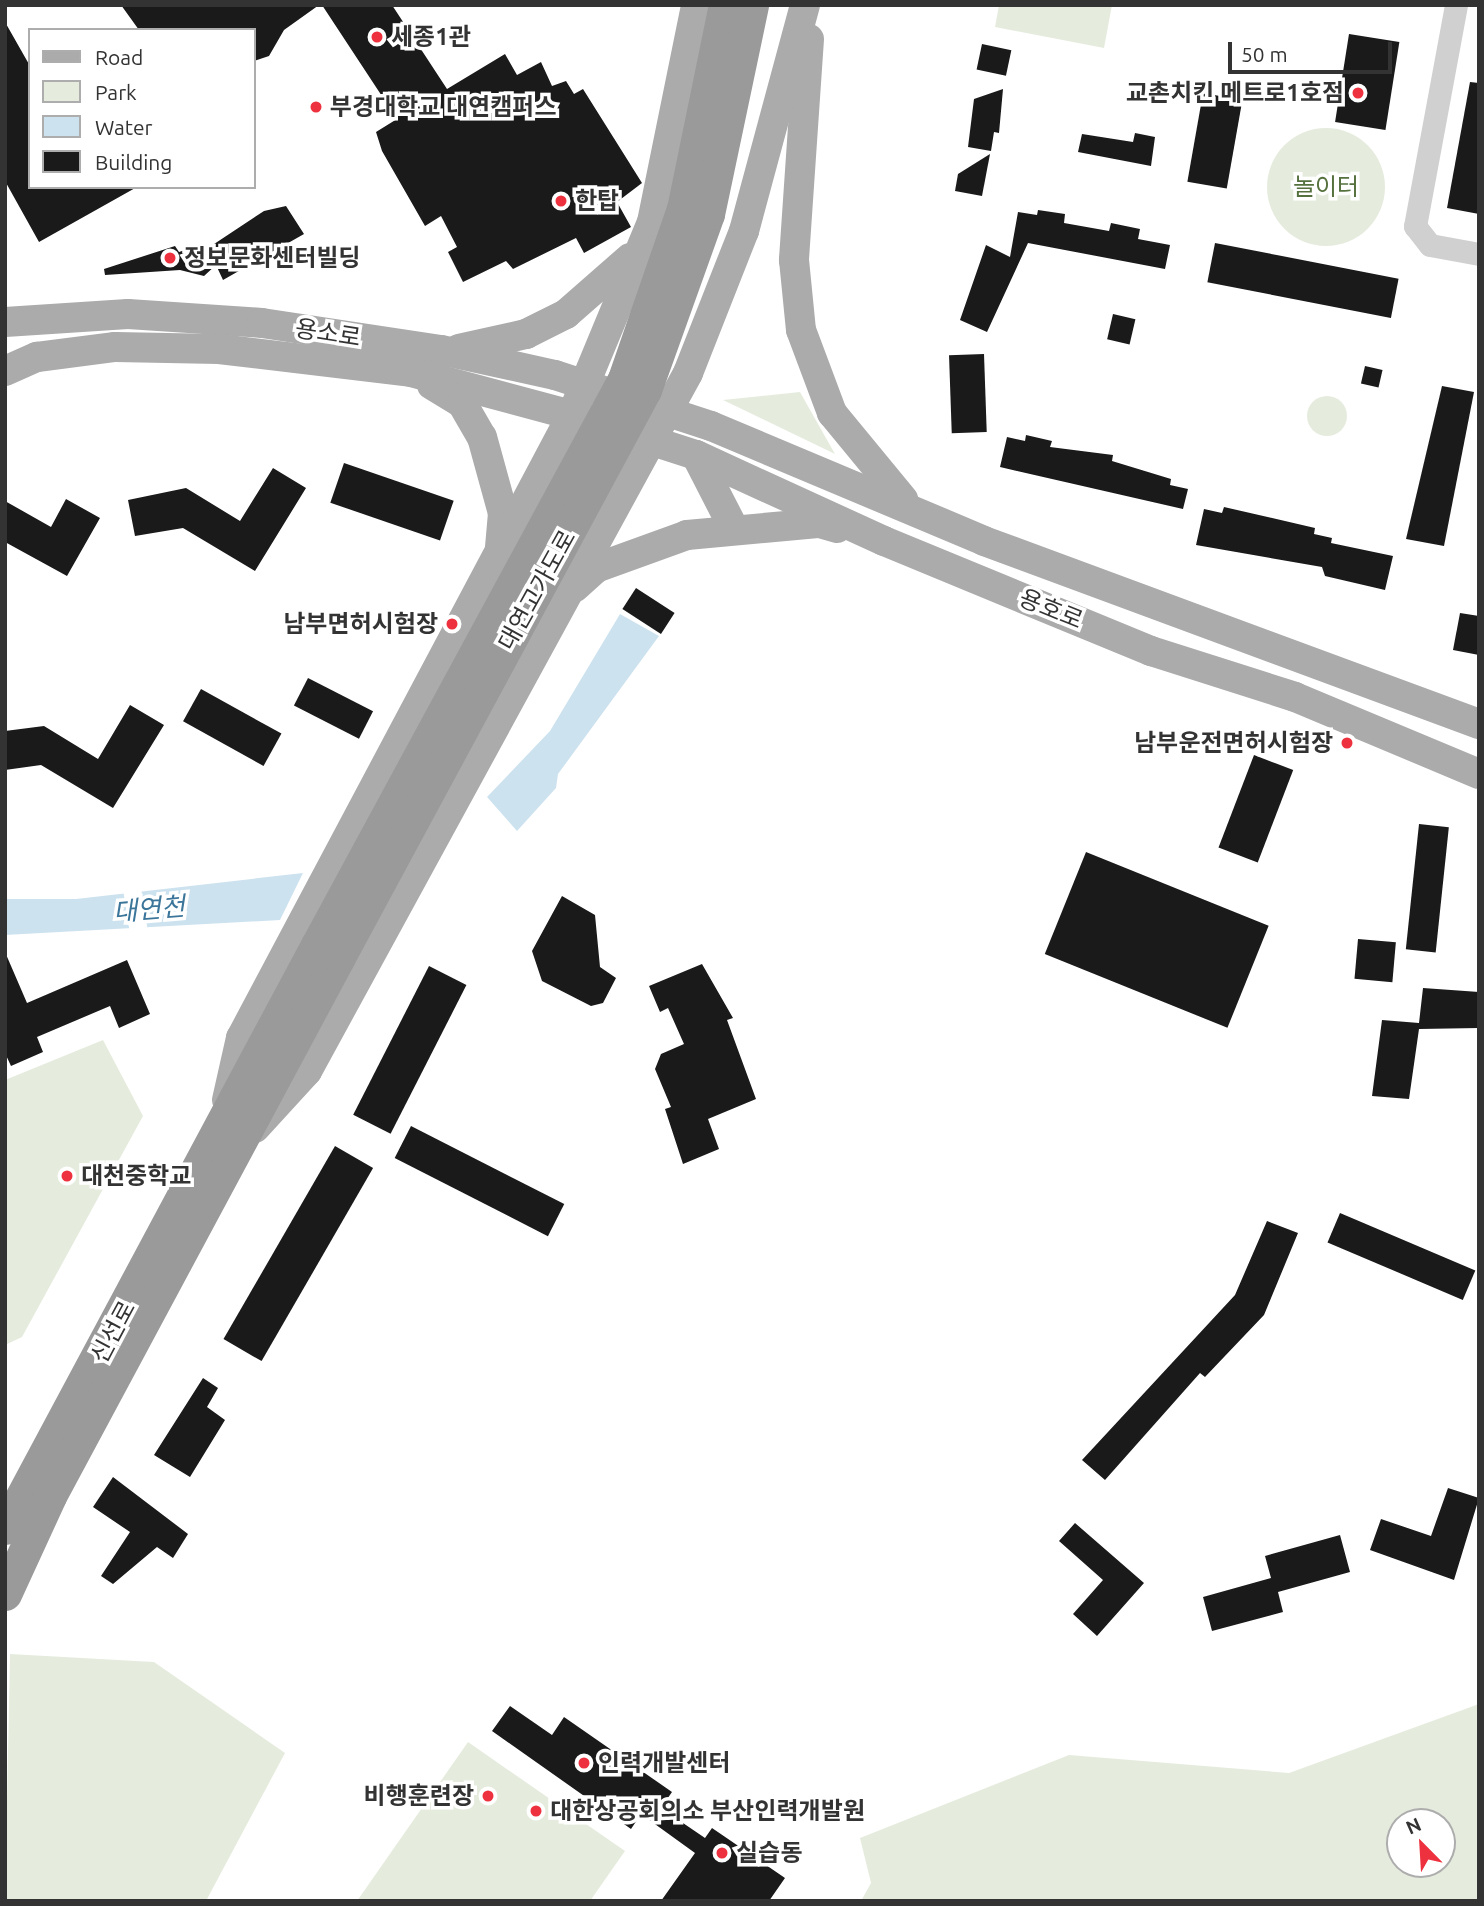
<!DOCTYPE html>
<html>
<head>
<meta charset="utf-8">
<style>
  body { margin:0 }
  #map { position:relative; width:1484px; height:1906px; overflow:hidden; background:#fff; font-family:Ubuntu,"Noto Sans KR",sans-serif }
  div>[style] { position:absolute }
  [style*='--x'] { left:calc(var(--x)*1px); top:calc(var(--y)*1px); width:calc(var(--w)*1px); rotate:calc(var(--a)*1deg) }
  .green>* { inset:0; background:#e5ecde }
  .round { border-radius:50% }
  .water>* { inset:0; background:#cde2ef }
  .pier>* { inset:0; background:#fff; transform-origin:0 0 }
  .building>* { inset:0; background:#1a1a1a; transform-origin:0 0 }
  .minor>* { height:23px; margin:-11.5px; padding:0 11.5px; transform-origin:11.5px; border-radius:11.5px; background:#d0d0d0 }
  .major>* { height:30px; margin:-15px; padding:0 15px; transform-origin:15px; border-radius:15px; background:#ababab }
  .highway>* { height:33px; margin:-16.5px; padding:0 16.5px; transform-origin:16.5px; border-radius:16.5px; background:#9a9a9a }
  .highway-bridge>* { height:33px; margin:-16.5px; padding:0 16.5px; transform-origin:16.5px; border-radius:16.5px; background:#9a9a9a }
  .dots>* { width:19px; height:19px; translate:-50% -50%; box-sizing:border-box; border:4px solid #fff; border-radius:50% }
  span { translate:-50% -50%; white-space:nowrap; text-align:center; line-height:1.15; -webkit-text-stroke:7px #fff; paint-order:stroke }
  .poi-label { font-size:24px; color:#333; font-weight:700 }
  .left { translate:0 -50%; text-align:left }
  .right { translate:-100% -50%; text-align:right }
  .park-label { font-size:24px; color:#55713d }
  .street-label { font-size:24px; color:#333 }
  .water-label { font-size:26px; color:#3b759a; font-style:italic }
  .frame { position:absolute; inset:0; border:7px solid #333; pointer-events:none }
  .legend { position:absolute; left:28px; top:28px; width:228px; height:161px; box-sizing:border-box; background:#fff; border:2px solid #adadad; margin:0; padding:9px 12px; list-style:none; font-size:21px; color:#333 }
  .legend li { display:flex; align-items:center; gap:14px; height:35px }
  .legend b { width:35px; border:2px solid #adadad }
  .north { position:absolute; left:1386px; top:1808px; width:70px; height:70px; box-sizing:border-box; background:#fff; border:2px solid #adadad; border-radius:50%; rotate:336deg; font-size:19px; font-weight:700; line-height:28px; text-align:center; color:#333 }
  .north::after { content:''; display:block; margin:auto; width:24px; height:32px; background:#ed313e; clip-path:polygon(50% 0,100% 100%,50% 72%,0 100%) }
  .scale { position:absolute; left:1228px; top:42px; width:164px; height:32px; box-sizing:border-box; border:4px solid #333; border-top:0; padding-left:9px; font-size:21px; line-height:24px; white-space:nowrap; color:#333; -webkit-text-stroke:5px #fff; paint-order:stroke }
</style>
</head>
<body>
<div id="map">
  <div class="green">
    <div style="clip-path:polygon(999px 5px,1112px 5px,1104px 48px,995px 27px)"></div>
    <div class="round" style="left:1267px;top:128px;width:118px;height:118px"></div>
    <div style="clip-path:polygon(800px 392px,835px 454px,723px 400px)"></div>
    <div class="round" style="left:1307px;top:396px;width:40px;height:40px"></div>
    <div style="clip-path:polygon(103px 1040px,143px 1116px,22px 1337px,5px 1345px,5px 1080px)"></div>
    <div style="clip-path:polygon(10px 1654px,154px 1662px,285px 1753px,206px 1901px,5px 1901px)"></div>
    <div style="clip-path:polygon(evenodd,1479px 1704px,1479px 1901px,861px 1901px,871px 1883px,860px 1838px,1069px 1755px,1289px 1773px,1479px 1704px,1442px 1822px,1442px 1864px,1400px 1864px,1400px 1822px,1442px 1822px)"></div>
    <div style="clip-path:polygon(468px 1742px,625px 1851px,590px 1901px,357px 1901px)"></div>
  </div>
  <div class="water">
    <div style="clip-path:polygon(620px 614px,659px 636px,558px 774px,556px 788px,517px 831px,487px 797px,550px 731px)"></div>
    <div style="clip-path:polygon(303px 873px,280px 920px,5px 935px,5px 899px,76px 899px)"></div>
  </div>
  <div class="pier">
    <div style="left:141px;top:888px;width:40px;height:18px;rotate:81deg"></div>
  </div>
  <div class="building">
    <div style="clip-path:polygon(121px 5px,319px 5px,284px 30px,269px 56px,254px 61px,254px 30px,139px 30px)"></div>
    <div style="clip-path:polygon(322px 5px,392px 5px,447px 89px,505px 54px,517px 75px,541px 62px,552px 86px,566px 81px,574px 94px,583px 89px,642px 183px,617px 202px,631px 227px,584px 253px,576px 238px,513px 269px,506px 261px,463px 282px,448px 252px,457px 247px,441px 216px,425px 226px,382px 151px,376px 132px,397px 119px)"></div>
    <div style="clip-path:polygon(5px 22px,30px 66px,30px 187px,137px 187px,39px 242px,5px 181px)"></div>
    <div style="left:1349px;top:34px;width:51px;height:89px;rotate:9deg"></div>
    <div style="left:982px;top:44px;width:30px;height:26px;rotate:12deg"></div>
    <div style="clip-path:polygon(1470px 82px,1479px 83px,1479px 214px,1447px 208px)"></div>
    <div style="clip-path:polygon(1003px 89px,999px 133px,994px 132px,991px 151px,968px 147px,974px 99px)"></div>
    <div style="left:1203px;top:93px;width:40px;height:90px;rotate:10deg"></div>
    <div style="clip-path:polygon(1135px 133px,1155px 137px,1151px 166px,1078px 152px,1082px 134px,1133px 142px)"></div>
    <div style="clip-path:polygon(990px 154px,982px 196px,955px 191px,958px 174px)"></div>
    <div style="clip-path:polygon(286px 206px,304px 234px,223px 280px,216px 265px,204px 276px,180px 270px,105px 275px,104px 269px,175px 246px,179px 252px,194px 247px,199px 254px,264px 211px)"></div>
    <div style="clip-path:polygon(1038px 210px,1065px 214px,1064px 223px,1109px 231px,1111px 223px,1140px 229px,1138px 239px,1170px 245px,1165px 269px,1028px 243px,987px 332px,960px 320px,986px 245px,1010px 257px,1018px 212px,1037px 215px)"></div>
    <div style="left:1215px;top:243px;width:187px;height:40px;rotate:11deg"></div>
    <div style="left:1113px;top:314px;width:23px;height:26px;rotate:13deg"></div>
    <div style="left:984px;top:354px;width:78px;height:35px;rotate:88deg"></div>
    <div style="left:1365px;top:366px;width:18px;height:18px;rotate:13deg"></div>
    <div style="clip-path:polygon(1442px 386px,1474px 392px,1444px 546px,1406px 539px)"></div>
    <div style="clip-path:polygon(1026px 435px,1052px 441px,1050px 447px,1113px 455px,1112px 461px,1171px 479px,1170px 485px,1188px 489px,1183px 509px,1000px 467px,1007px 437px,1025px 441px)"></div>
    <div style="left:344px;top:463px;width:116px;height:42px;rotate:19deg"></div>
    <div style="clip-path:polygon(273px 468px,306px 488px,255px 571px,183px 528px,135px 536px,128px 500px,186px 488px,240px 521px)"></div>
    <div style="clip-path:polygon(66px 499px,100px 518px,67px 576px,5px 542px,5px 501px,51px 527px)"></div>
    <div style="clip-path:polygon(1224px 507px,1315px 528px,1314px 534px,1332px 538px,1331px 543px,1393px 556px,1385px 590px,1325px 576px,1322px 567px,1196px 545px,1204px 509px,1222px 513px)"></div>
    <div style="left:636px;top:588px;width:46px;height:25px;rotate:33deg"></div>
    <div style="clip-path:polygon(1460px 613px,1479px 616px,1479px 655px,1453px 650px)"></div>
    <div style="left:308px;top:678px;width:73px;height:31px;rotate:27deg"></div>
    <div style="left:201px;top:689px;width:92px;height:37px;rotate:29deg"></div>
    <div style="clip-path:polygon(130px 705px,164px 725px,113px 808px,41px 765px,5px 770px,5px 731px,44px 726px,98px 759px)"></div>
    <div style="left:1254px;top:755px;width:42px;height:99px;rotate:21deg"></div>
    <div style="left:1419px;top:824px;width:30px;height:126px;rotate:6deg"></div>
    <div style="left:1086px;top:852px;width:197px;height:110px;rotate:22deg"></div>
    <div style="clip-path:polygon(562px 896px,595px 915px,600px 967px,616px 978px,603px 1003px,591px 1006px,542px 981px,532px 951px)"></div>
    <div style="left:1358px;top:939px;width:38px;height:40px;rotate:5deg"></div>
    <div style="clip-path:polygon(5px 952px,27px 1003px,127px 960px,150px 1014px,119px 1028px,110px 1006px,37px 1037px,43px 1052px,11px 1066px,5px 1053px)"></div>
    <div style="clip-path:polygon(702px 964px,733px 1018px,727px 1020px,756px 1099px,708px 1119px,719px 1149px,683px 1164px,665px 1109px,671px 1107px,655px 1069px,661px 1054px,684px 1044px,668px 1008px,660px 1012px,649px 986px)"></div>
    <div style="left:429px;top:966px;width:42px;height:167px;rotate:27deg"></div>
    <div style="clip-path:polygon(1423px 988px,1479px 992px,1479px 1028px,1419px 1029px,1409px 1099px,1372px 1096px,1382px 1020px,1419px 1023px)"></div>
    <div style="left:411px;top:1126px;width:172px;height:36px;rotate:27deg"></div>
    <div style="left:335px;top:1146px;width:44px;height:223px;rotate:30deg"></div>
    <div style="left:1340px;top:1213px;width:147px;height:32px;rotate:23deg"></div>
    <div style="clip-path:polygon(1267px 1221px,1298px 1233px,1264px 1315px,1205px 1377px,1200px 1373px,1105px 1480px,1082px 1460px,1235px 1295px)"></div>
    <div style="clip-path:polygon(203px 1378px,218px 1388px,207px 1407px,225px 1420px,190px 1477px,154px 1455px)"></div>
    <div style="clip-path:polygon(113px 1477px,188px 1534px,173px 1558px,157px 1547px,113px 1584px,101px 1576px,130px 1532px,93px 1507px)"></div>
    <div style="clip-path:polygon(1448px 1488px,1479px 1498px,1454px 1580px,1370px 1550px,1381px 1519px,1431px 1536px)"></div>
    <div style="clip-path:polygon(1075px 1523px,1144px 1583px,1097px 1636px,1073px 1614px,1103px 1580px,1059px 1541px)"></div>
    <div style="clip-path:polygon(1340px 1535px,1350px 1572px,1278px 1592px,1283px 1612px,1212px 1631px,1203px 1597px,1271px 1578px,1265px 1556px)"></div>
    <div style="clip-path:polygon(510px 1706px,552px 1735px,564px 1717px,672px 1792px,661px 1808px,705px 1838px,712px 1828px,785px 1878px,769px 1901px,661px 1901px,695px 1853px,641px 1814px,631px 1829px,492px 1731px)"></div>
  </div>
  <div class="minor">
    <div style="--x:1456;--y:5;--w:225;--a:100.5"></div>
    <div style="--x:1415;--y:226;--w:24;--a:52"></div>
    <div style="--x:1430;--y:245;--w:50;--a:10.4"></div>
  </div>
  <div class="major">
    <div style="--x:809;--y:39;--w:222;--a:93.9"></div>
    <div style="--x:794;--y:260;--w:70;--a:84.3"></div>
    <div style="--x:801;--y:330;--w:89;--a:69.5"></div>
    <div style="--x:832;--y:413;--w:112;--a:50.5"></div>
    <div style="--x:5;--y:322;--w:123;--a:-3.7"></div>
    <div style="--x:128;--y:314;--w:134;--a:3.8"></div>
    <div style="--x:262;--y:323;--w:181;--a:8.6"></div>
    <div style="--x:441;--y:350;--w:117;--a:12.4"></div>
    <div style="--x:555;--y:375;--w:164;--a:18.1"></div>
    <div style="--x:711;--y:426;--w:296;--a:22.8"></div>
    <div style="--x:984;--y:541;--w:528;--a:20.29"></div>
    <div style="--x:459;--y:349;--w:69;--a:-12.6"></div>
    <div style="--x:526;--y:334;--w:45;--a:-26.6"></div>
    <div style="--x:566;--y:314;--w:85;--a:-41.2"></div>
    <div style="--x:5;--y:371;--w:35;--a:-24"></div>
    <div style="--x:37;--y:357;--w:79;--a:-7.3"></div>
    <div style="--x:115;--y:347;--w:104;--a:1.1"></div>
    <div style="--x:219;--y:349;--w:193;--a:6.8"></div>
    <div style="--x:411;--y:372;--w:167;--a:15"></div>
    <div style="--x:572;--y:415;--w:130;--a:17.9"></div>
    <div style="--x:696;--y:455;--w:207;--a:24.6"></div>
    <div style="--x:884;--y:541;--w:289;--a:22.4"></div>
    <div style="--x:1151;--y:651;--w:151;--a:17.7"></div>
    <div style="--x:1295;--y:697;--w:199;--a:22.7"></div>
    <div style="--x:432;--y:385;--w:35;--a:31"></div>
    <div style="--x:462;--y:403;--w:39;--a:60"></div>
    <div style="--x:482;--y:437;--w:79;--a:74.6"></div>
    <div style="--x:503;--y:513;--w:34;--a:95"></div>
    <div style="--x:696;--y:455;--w:83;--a:62.8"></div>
    <div style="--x:575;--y:587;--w:28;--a:-42"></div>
    <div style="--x:596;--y:568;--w:97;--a:-19.9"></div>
    <div style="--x:687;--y:535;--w:134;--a:-5.2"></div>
    <div style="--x:820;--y:523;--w:18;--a:16"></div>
    <div style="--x:227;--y:1100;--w:64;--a:-77.3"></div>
    <div style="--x:241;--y:1038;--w:705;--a:-62.02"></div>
    <div style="--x:572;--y:415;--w:209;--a:-67.5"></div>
    <div style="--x:652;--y:222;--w:221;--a:-78.5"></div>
    <div style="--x:255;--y:1128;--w:77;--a:-47.6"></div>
    <div style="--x:307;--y:1071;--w:795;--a:-61.37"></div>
    <div style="--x:688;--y:373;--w:153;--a:-68.5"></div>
    <div style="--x:744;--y:231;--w:234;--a:-74.9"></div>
  </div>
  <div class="highway">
    <div style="--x:5;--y:1528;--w:661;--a:-61.85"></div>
    <div style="--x:5;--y:1594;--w:108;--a:-65.3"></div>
    <div style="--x:50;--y:1496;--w:612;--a:-61.8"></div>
  </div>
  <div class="highway-bridge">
    <div style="--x:317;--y:945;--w:644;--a:-61.52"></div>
    <div style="--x:624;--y:379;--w:180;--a:-70.9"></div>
    <div style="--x:683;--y:209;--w:208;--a:-78.4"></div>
    <div style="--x:339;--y:957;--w:644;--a:-61.65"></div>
    <div style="--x:645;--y:390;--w:187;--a:-70.3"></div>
    <div style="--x:708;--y:214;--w:214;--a:-78.1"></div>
  </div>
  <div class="dots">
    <div style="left:377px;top:37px;background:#ed313e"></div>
    <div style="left:1358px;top:93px;background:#ed313e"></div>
    <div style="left:316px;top:107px;background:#ed313e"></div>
    <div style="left:561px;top:201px;background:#ed313e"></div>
    <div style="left:170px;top:258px;background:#ed313e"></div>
    <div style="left:452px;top:624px;background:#ed313e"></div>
    <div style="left:1347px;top:743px;background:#ed313e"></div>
    <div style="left:67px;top:1176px;background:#ed313e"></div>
    <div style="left:584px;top:1763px;background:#ed313e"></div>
    <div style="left:488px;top:1796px;background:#ed313e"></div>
    <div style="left:536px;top:1811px;background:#ed313e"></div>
    <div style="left:722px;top:1853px;background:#ed313e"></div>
  </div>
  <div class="poi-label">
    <span class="left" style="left:391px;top:37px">세종1관</span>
    <span class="right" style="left:1344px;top:93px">교촌치킨 메트로1호점</span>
    <span class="left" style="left:330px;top:107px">부경대학교 대연캠퍼스</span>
    <span class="left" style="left:575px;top:201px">한탑</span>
    <span class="left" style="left:184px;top:258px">정보문화센터빌딩</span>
    <span class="right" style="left:438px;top:624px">남부면허시험장</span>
    <span class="right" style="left:1333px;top:743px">남부운전면허시험장</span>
    <span class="left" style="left:81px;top:1176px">대천중학교</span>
    <span class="left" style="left:598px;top:1763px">인력개발센터</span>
    <span class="right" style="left:474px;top:1796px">비행훈련장</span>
    <span class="left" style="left:550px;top:1811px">대한상공회의소 부산인력개발원</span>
    <span class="left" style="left:736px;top:1853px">실습동</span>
  </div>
  <div class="park-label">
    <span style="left:1326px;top:187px">놀이터</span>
  </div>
  <div class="street-label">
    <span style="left:328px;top:333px;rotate:9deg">용소로</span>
    <span style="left:537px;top:590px;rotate:-61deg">대연고가도로</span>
    <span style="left:1051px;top:609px;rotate:22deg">용호로</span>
    <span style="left:113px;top:1332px;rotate:-62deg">신선로</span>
  </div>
  <div class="water-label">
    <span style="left:149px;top:909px;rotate:-5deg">대연천</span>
  </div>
  <div class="frame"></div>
  <ul class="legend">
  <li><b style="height:9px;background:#ababab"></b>Road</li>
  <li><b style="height:19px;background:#e5ecde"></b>Park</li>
  <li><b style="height:19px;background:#cde2ef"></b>Water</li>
  <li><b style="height:19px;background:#1a1a1a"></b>Building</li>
  </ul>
  <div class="north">N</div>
  <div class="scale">50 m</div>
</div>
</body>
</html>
